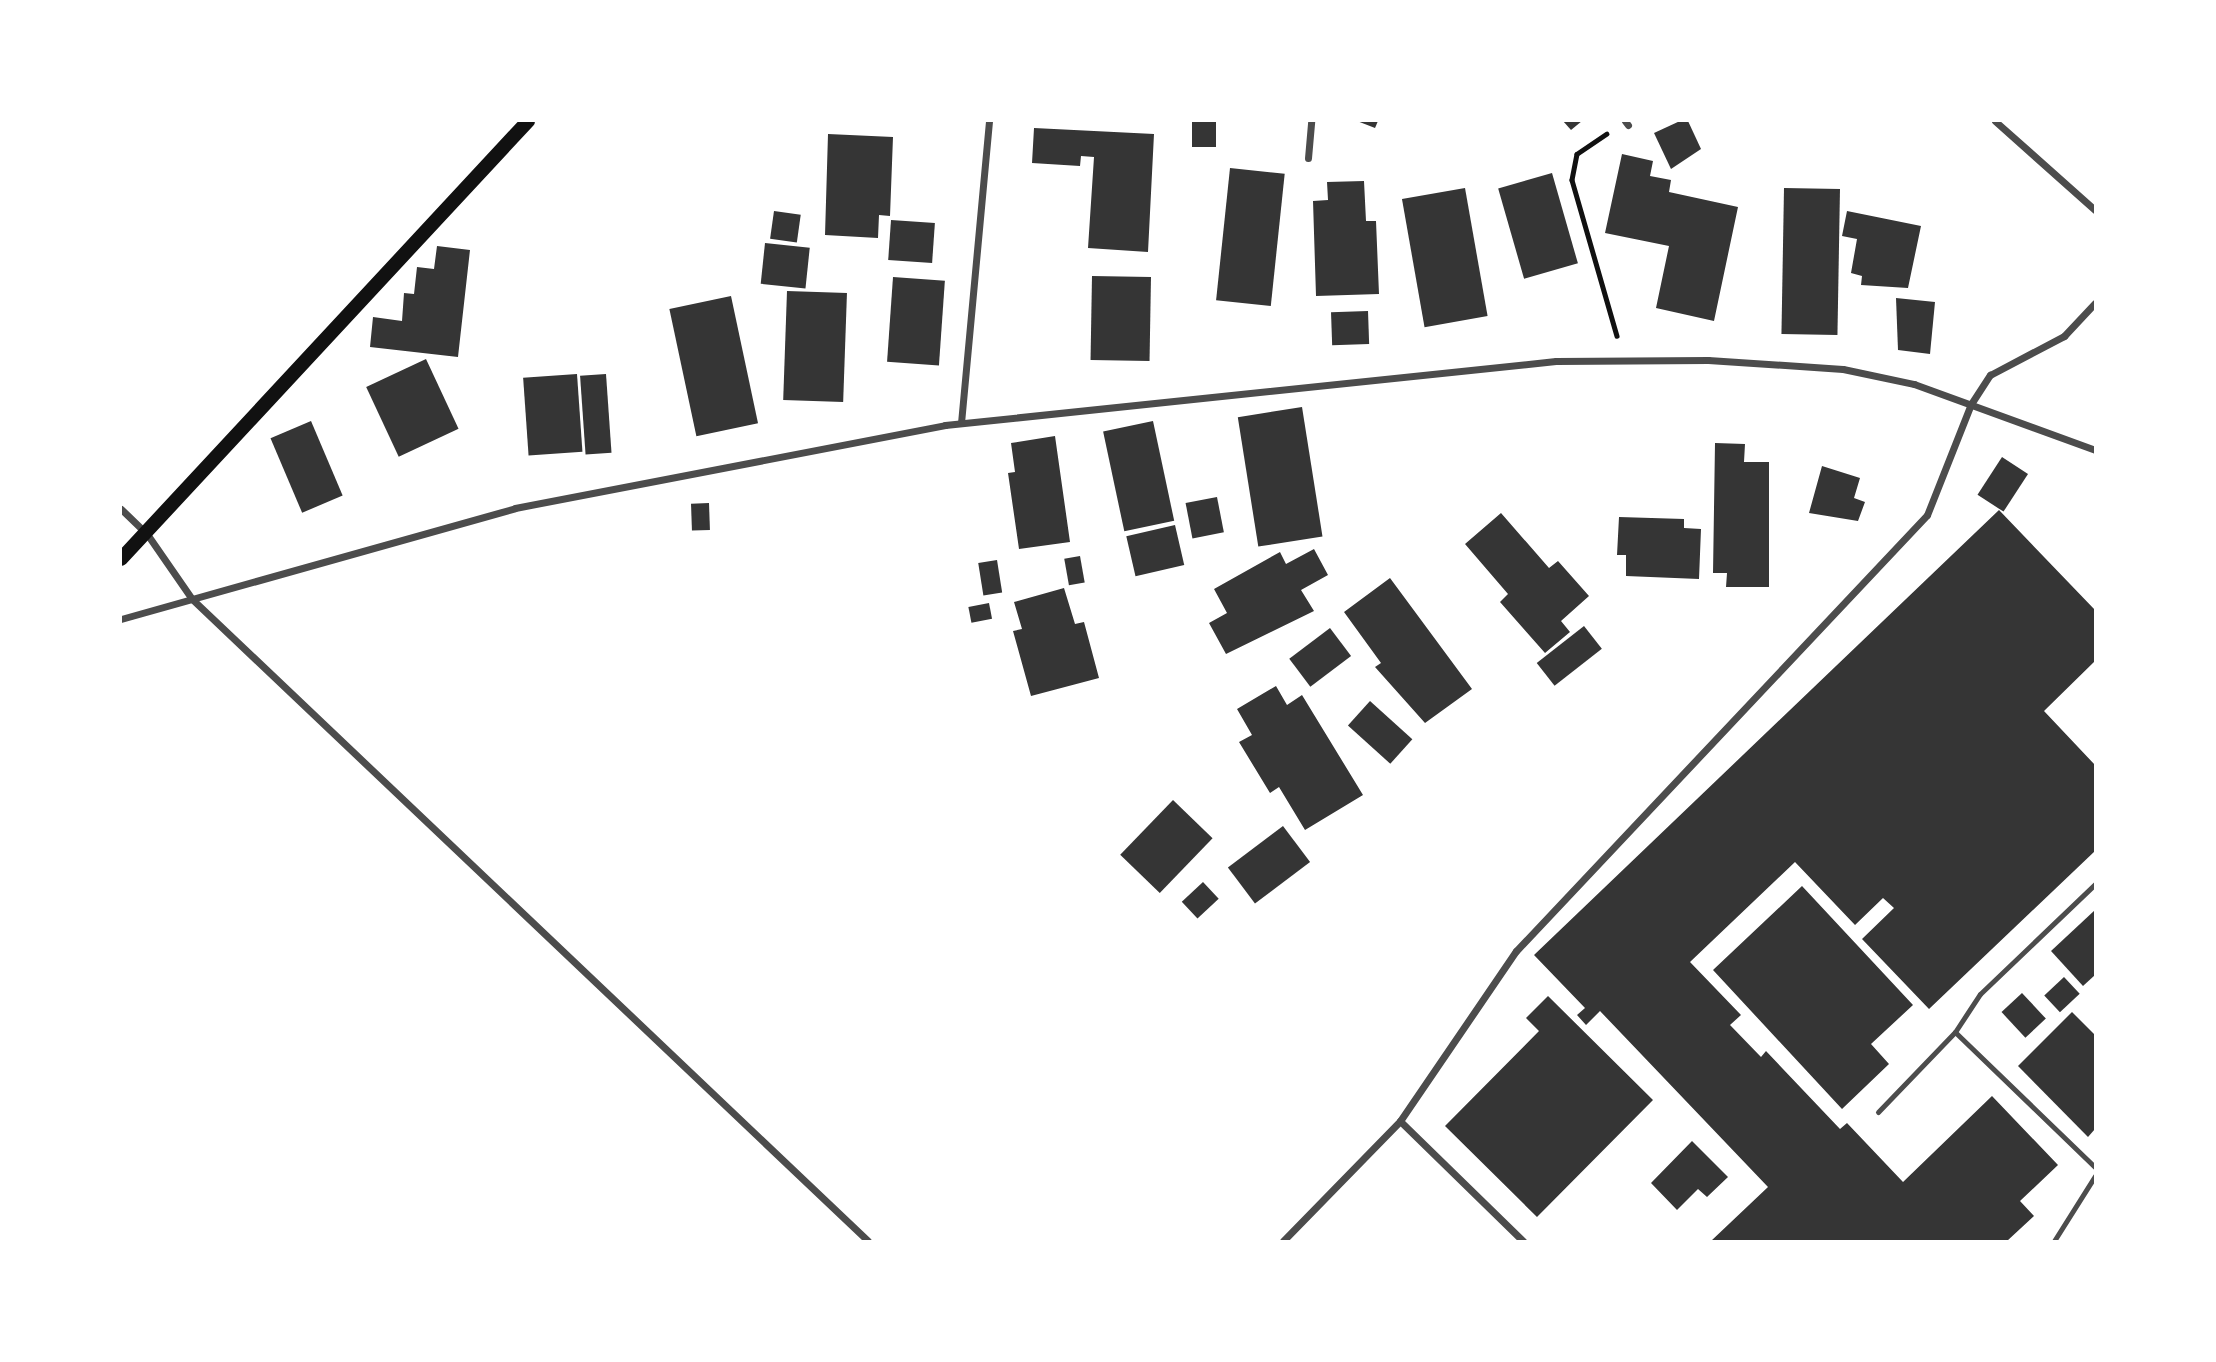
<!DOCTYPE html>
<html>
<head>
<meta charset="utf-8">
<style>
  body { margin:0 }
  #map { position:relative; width:2216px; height:1362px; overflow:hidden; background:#fff; font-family:"Alegreya Sans",sans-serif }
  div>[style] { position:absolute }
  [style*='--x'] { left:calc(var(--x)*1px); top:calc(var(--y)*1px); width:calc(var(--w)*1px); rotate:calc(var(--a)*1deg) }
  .building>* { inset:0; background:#353535; transform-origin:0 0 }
  .path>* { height:4.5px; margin:-2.25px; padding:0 2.25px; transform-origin:2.25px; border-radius:2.25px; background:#111 }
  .service>* { height:5px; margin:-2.5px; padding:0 2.5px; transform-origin:2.5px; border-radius:2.5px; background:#4c4c4c }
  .minor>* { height:7px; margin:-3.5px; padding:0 3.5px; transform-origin:3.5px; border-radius:3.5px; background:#4c4c4c }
  .secondary>* { height:14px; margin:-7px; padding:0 7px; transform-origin:7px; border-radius:7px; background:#111 }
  span { translate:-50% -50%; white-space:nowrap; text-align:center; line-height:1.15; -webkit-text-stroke:7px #fff; paint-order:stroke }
  .frame { position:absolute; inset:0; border:122px solid #fff; pointer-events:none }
</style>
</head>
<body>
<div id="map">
  <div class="building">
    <div style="left:1192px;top:121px;width:24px;height:26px"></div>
    <div style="clip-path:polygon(1357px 121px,1378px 121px,1375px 128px)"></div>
    <div style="clip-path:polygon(1563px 121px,1582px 121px,1571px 130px)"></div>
    <div style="clip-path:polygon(1680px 121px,1688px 121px,1701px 149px,1671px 169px,1654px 133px)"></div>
    <div style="clip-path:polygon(1034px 128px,1154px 134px,1148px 252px,1088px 248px,1094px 157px,1081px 156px,1080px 166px,1032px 163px)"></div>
    <div style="clip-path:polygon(828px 134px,893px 137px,890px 216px,879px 215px,878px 238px,825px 235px)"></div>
    <div style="clip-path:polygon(1622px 154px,1653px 161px,1650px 176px,1671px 180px,1669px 192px,1738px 207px,1714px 321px,1656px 308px,1669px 246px,1605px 233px)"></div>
    <div style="left:1230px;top:168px;width:55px;height:133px;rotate:6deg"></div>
    <div style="left:1552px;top:173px;width:94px;height:56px;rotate:74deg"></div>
    <div style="clip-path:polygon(1364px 181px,1366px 221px,1376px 221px,1379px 294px,1316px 296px,1313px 201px,1328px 200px,1327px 182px)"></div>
    <div style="left:1465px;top:188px;width:130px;height:64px;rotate:80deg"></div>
    <div style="left:1784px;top:188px;width:56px;height:146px;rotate:1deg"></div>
    <div style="left:774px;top:211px;width:27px;height:28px;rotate:8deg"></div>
    <div style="clip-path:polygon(1847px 211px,1921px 226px,1908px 288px,1861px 285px,1862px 276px,1851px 273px,1857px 239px,1842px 236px)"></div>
    <div style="left:891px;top:220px;width:44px;height:40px;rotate:4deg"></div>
    <div style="left:765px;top:243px;width:45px;height:41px;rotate:6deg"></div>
    <div style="clip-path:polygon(437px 246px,470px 250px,458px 357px,370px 347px,373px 317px,402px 321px,404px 293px,414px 294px,417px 267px,434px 269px)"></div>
    <div style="left:1092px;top:276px;width:59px;height:84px;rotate:1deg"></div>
    <div style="left:893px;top:277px;width:52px;height:85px;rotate:4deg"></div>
    <div style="left:787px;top:291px;width:60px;height:109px;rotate:2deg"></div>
    <div style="left:731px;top:296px;width:130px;height:63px;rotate:78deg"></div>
    <div style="clip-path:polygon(1896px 298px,1935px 302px,1930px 354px,1898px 350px)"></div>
    <div style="left:1368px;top:311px;width:33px;height:37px;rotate:88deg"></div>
    <div style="left:426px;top:359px;width:77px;height:66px;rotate:65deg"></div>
    <div style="left:577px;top:374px;width:78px;height:54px;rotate:86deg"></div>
    <div style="left:606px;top:374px;width:79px;height:26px;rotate:86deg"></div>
    <div style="left:1302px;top:407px;width:131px;height:65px;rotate:81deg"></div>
    <div style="left:311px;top:421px;width:81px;height:44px;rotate:67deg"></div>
    <div style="left:1153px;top:421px;width:102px;height:51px;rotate:78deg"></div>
    <div style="clip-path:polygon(1055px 436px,1070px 542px,1019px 549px,1008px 473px,1015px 472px,1011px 443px)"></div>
    <div style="clip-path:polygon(1715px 443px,1745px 444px,1744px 462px,1769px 462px,1769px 587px,1726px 587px,1727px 573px,1713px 573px)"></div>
    <div style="left:2002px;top:457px;width:31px;height:45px;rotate:33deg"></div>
    <div style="clip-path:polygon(1822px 466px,1860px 478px,1854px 498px,1865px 502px,1858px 521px,1809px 513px)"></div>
    <div style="left:1217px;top:497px;width:36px;height:32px;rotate:79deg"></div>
    <div style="left:709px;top:503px;width:27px;height:18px;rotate:88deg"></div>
    <div style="clip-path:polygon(1999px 510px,2095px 610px,2095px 661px,2044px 711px,2095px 765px,2095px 851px,1929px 1009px,1862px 939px,1894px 908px,1883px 898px,1855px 925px,1795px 862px,1690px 962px,1741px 1015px,1730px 1025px,1761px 1057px,1766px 1051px,1840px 1129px,1847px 1123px,1903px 1182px,1992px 1096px,2058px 1165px,2020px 1201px,2034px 1216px,2007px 1241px,1711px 1241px,1768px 1187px,1600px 1011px,1586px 1025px,1577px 1015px,1585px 1008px,1534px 955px)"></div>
    <div style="clip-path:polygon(1501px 513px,1549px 568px,1558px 561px,1589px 596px,1561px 621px,1570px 632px,1545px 653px,1500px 602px,1508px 594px,1465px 544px)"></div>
    <div style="clip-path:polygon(1619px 517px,1684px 519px,1684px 528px,1701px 529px,1699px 579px,1626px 576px,1626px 555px,1617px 555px)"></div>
    <div style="left:1175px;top:525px;width:41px;height:50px;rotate:77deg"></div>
    <div style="clip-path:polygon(1314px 549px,1328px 575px,1301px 590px,1314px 611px,1226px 654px,1209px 623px,1227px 613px,1214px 589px,1280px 552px,1286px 564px)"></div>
    <div style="left:1080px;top:556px;width:27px;height:16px;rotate:80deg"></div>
    <div style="left:997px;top:560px;width:33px;height:19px;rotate:81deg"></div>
    <div style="clip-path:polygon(1390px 578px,1472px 689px,1425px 723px,1375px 667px,1381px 663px,1344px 612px)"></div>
    <div style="clip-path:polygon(1064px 588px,1075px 624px,1084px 622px,1099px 678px,1031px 696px,1013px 631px,1022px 629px,1014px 602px)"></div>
    <div style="left:989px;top:603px;width:16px;height:21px;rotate:79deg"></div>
    <div style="left:1584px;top:626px;width:29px;height:60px;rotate:52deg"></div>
    <div style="left:1330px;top:628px;width:35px;height:51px;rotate:53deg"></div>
    <div style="clip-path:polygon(1276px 686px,1287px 705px,1302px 695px,1363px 795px,1305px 830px,1279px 787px,1270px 793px,1239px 742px,1252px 735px,1237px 709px)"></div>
    <div style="left:1370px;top:701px;width:57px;height:33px;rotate:42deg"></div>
    <div style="left:1173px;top:800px;width:55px;height:76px;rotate:44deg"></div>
    <div style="left:1283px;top:826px;width:45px;height:69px;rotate:53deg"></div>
    <div style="left:1203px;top:882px;width:23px;height:29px;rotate:47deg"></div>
    <div style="clip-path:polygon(1802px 886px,1913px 1005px,1871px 1044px,1889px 1064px,1842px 1109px,1713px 970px)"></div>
    <div style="clip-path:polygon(2095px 910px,2095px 975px,2083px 986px,2051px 951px)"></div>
    <div style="left:2064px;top:977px;width:23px;height:27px;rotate:47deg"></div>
    <div style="left:2022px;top:993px;width:35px;height:28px;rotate:47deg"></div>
    <div style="clip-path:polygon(1548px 996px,1653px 1100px,1537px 1217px,1445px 1126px,1539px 1031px,1526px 1018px)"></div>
    <div style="clip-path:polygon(2072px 1012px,2095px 1035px,2095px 1129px,2088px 1137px,2018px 1066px)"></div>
    <div style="clip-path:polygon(1692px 1141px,1728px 1177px,1707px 1197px,1698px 1189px,1677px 1210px,1651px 1183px)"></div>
  </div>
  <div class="path">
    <div style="--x:1607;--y:134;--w:36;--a:146"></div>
    <div style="--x:1577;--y:154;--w:26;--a:101"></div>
    <div style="--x:1572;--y:180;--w:162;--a:73.9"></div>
  </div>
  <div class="service">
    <div style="--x:1955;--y:1032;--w:194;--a:44"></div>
    <div style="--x:1878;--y:1112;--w:111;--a:-46.1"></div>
    <div style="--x:1955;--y:1032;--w:45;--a:-56.7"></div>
    <div style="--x:1980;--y:994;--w:159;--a:-43.7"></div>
    <div style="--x:2054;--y:1241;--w:77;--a:-57.8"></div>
  </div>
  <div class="minor">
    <div style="--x:1625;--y:121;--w:5;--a:53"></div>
    <div style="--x:1995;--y:121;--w:134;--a:41.7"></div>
    <div style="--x:1308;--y:158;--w:37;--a:-85"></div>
    <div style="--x:961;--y:423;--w:303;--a:-84.7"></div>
    <div style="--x:121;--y:509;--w:36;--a:44"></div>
    <div style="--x:147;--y:534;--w:79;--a:55.3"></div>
    <div style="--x:192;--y:599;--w:932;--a:43.52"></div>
    <div style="--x:121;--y:619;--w:409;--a:-15.7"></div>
    <div style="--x:515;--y:508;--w:438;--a:-10.9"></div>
    <div style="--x:945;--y:425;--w:614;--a:-5.98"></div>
    <div style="--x:1556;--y:361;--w:152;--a:-0.4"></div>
    <div style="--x:1708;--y:360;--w:135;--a:3.8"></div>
    <div style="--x:1843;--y:369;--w:73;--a:11.9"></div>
    <div style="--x:1914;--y:384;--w:193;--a:20"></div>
    <div style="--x:1400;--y:1121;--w:172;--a:44.3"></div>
    <div style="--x:1283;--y:1241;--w:168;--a:-45.7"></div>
    <div style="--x:1400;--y:1121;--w:206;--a:-55.7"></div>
    <div style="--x:1516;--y:951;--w:599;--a:-46.69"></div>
    <div style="--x:1927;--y:515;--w:119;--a:-68.4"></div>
    <div style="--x:1971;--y:404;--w:35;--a:-57"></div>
    <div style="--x:1990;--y:375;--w:84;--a:-27.8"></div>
    <div style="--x:2064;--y:336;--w:45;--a:-46.8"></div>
  </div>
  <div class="secondary">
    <div style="--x:121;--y:559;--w:598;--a:-47.1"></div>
  </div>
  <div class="frame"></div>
</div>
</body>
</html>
